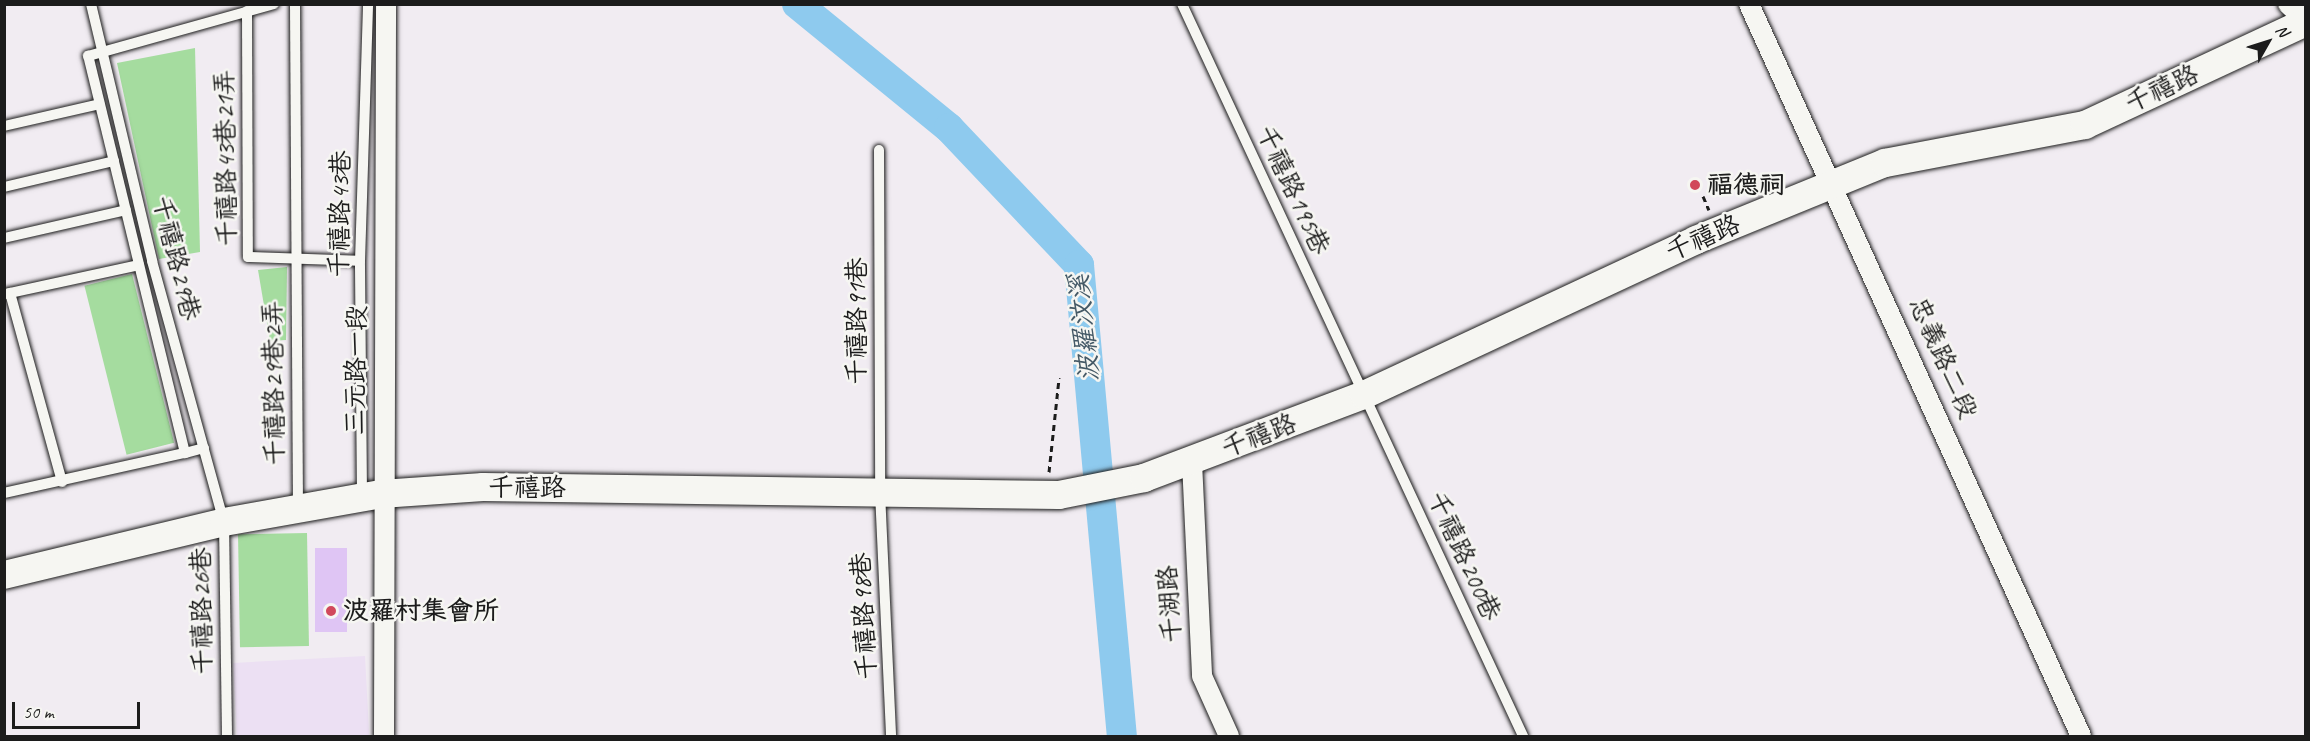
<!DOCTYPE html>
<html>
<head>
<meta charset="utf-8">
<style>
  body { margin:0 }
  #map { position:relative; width:2310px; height:741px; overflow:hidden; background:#f1ecf2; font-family:Caveat,"LXGW WenKai TC",sans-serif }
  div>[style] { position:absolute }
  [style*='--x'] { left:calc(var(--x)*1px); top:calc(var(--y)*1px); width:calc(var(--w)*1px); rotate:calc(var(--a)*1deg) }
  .built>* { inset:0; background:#ece0f3; transform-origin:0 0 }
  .green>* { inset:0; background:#a5dc9f; transform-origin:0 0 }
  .river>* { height:30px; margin:-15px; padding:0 15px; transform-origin:15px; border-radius:15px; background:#8ecaee }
  .building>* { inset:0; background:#dfc5f4; transform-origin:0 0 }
  .path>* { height:3px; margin-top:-1.5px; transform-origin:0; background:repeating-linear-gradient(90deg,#1c1c1c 0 6px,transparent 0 10.5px) }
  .roads { filter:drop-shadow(0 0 2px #1c1c1c) drop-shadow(0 0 2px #1c1c1c) }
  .lane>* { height:10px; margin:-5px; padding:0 5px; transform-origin:5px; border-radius:5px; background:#f6f6f2 }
  .street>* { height:20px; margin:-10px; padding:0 10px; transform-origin:10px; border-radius:10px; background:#f6f6f2 }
  .secondary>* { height:28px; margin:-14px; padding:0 14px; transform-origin:14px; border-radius:14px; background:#f6f6f2 }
  .dots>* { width:16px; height:16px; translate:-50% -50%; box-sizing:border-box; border:3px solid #f6f6f2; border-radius:50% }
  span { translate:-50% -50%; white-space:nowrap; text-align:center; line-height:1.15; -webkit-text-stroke:5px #f6f6f2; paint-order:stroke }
  .street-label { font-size:26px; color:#1c1c1c }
  .poi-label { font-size:26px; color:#1c1c1c; font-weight:700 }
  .left { translate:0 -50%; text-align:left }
  .water-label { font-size:27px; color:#445966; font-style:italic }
  .frame { position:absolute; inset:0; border:6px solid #1c1c1c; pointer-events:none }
  .north { position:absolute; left:2238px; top:12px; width:60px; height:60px; -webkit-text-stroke:4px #f6f6f2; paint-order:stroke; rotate:51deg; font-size:16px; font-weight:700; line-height:24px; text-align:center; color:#1c1c1c }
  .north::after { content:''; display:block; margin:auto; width:21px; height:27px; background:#1c1c1c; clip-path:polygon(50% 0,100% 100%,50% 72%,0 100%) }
  .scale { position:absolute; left:12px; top:702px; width:128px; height:27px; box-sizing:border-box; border:3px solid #1c1c1c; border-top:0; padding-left:8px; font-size:18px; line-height:21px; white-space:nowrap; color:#1c1c1c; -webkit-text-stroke:4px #f6f6f2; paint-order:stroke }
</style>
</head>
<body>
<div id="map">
  <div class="built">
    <div style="left:365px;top:656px;width:80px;height:132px;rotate:87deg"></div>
  </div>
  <div class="green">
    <div style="clip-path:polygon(195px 48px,200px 252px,159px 259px,117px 63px)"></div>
    <div style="clip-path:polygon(287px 267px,286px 340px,270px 341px,258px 270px)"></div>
    <div style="left:132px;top:274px;width:174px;height:49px;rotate:76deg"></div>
    <div style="left:307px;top:533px;width:113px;height:69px;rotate:89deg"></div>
  </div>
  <div class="river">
    <div style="--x:797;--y:4;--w:196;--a:39.2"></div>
    <div style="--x:949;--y:128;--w:189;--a:46.5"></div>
    <div style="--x:1079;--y:265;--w:473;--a:84.8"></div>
  </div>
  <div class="building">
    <div style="left:315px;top:548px;width:32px;height:84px"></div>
  </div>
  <div class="path">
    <div style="--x:1703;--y:196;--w:15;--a:67"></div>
    <div style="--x:1049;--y:472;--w:95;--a:-83.9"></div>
  </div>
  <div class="roads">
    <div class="lane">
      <div style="--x:91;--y:4;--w:264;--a:76.6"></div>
      <div style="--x:152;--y:261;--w:271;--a:74.6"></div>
      <div style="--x:224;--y:522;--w:214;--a:89.2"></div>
      <div style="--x:295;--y:4;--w:502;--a:89.66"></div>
      <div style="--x:1182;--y:4;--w:808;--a:65.02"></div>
      <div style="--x:247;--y:11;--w:246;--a:89.8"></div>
      <div style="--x:248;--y:257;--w:112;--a:2"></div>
      <div style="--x:4;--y:126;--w:98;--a:-12.9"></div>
      <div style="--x:879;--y:150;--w:342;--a:89.8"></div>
      <div style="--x:880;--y:492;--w:244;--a:87.4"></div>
      <div style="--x:4;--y:187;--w:113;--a:-13.3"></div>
      <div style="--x:4;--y:238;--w:125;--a:-12.9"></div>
      <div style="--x:10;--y:293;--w:196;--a:74.6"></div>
      <div style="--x:5;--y:294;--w:137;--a:-12.2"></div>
      <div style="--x:204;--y:448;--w:20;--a:165"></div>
      <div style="--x:185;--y:453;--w:409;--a:-103.7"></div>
      <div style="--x:88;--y:56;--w:193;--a:-15.6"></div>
      <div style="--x:4;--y:493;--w:185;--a:-12.5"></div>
      <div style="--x:362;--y:496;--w:235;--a:-90.5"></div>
      <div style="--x:360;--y:261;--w:257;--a:-88.2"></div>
    </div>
    <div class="street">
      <div style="--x:1749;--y:4;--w:804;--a:65.6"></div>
      <div style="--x:2288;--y:4;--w:25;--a:43"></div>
      <div style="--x:1192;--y:462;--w:214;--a:87.3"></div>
      <div style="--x:1202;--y:676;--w:66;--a:65.8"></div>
      <div style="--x:384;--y:736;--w:732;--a:-89.84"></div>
    </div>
    <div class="secondary">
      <div style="--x:4;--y:575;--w:226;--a:-13.5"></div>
      <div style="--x:224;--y:522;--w:159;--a:-10.1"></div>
      <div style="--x:381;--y:494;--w:102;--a:-3.9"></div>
      <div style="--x:483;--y:487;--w:576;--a:0.8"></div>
      <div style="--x:1059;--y:495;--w:87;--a:-11.3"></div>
      <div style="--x:1144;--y:478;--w:235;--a:-20.7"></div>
      <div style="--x:1364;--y:395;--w:366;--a:-25"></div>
      <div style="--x:1696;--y:240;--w:204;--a:-22.2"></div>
      <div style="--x:1885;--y:163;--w:204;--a:-10.8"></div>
      <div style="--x:2085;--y:125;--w:244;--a:-25"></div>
    </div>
  </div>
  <div class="dots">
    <div style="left:1695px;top:185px;background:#d1495b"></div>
    <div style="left:331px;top:611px;background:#d1495b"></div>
  </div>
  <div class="street-label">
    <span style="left:2162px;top:89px;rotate:-25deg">千禧路</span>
    <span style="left:226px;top:158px;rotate:-91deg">千禧路43巷21弄</span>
    <span style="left:1293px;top:190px;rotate:65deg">千禧路195巷</span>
    <span style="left:340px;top:214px;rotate:-89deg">千禧路43巷</span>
    <span style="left:1703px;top:238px;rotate:-23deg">千禧路</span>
    <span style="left:176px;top:258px;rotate:76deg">千禧路29巷</span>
    <span style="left:857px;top:321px;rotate:-90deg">千禧路91巷</span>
    <span style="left:1943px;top:358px;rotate:66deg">忠義路二段</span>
    <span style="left:356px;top:370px;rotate:-89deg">三元路一段</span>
    <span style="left:274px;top:383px;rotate:-91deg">千禧路29巷2弄</span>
    <span style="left:1259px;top:436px;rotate:-21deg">千禧路</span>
    <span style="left:527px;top:488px">千禧路</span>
    <span style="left:1464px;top:556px;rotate:65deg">千禧路200巷</span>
    <span style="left:1170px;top:604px;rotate:-94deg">千湖路</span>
    <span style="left:202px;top:611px;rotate:-91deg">千禧路26巷</span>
    <span style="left:864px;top:616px;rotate:-93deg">千禧路98巷</span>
  </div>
  <div class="poi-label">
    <span class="left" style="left:1707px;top:185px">福德祠</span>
    <span class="left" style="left:343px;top:611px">波羅村集會所</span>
  </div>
  <div class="water-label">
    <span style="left:1084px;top:328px;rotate:-96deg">波羅汶溪</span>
  </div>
  <div class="frame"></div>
  <div class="north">N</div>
  <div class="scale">50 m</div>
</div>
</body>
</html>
